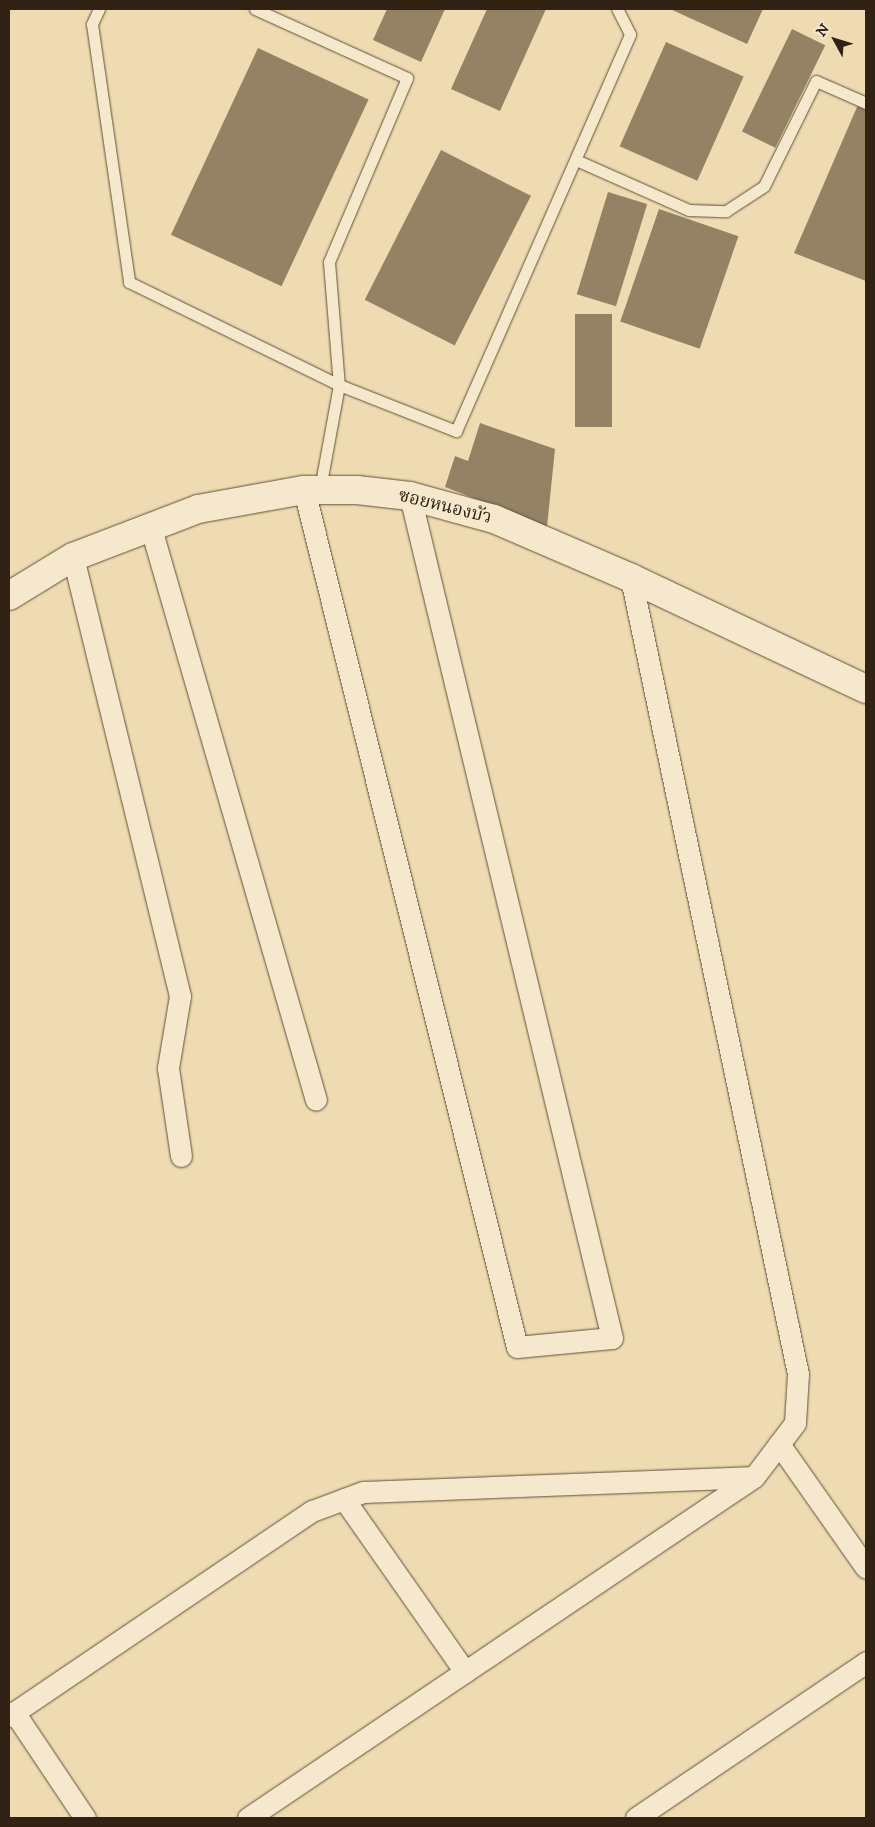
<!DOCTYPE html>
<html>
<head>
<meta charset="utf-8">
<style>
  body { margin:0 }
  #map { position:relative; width:875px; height:1827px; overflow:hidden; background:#efdbb1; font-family:"IM FELL DW Pica","Noto Serif Thai",serif }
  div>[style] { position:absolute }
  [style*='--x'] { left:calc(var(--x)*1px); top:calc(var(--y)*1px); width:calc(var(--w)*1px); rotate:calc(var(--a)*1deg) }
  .building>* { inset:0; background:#948265; transform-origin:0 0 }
  .roads { filter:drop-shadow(0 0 1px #60503a) drop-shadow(0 0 1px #60503a) }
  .lane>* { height:11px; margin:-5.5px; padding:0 5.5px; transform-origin:5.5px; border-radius:5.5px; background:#f5e8cc }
  .street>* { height:21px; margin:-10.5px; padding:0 10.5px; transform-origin:10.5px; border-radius:10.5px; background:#f5e8cc }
  .secondary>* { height:28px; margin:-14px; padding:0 14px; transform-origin:14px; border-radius:14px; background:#f5e8cc }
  span { translate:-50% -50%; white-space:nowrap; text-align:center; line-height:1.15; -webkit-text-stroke:5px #f5e8cc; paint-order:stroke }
  .street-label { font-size:18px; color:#312213 }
  .frame { position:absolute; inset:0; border:10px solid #312213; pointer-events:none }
  .north { position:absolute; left:810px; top:15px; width:50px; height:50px; -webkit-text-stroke:4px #f5e8cc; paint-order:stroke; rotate:309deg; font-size:14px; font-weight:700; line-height:20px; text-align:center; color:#312213 }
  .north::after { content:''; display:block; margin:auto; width:18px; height:22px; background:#312213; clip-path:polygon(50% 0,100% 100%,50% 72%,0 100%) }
</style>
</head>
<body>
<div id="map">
  <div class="building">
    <div style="clip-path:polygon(387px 9px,445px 9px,421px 62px,373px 40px)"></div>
    <div style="clip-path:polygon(487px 9px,546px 9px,500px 111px,451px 89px)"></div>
    <div style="clip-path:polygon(670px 9px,763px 9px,747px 44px)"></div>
    <div style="left:792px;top:29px;width:37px;height:114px;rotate:26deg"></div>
    <div style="left:666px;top:42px;width:85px;height:114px;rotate:24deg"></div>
    <div style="left:258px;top:48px;width:122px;height:206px;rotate:25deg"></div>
    <div style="clip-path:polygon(860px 100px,866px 103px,866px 281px,794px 253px)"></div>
    <div style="left:441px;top:150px;width:101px;height:168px;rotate:27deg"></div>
    <div style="left:608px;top:192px;width:41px;height:107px;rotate:17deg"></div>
    <div style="left:659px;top:209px;width:84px;height:119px;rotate:19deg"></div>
    <div style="left:612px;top:314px;width:113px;height:37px;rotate:90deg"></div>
    <div style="clip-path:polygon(480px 423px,555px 449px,547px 527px,445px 487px,455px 456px,468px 461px)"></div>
  </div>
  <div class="roads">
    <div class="lane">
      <div style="--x:99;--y:9;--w:17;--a:115"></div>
      <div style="--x:92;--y:24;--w:261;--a:81.8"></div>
      <div style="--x:129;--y:282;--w:234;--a:26.1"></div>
      <div style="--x:339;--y:385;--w:126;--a:21.5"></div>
      <div style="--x:456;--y:431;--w:433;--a:-66.3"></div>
      <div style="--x:630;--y:34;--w:28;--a:-117"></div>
      <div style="--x:255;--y:9;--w:167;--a:24.4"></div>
      <div style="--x:407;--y:78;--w:200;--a:113"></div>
      <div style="--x:329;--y:262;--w:123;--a:85.4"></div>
      <div style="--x:339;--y:385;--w:106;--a:100.4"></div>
      <div style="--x:576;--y:160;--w:124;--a:23.9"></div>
      <div style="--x:689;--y:210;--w:37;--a:2"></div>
      <div style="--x:726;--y:211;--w:45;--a:-33.3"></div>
      <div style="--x:764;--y:186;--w:117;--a:-63.7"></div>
      <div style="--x:816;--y:81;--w:55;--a:23.7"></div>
    </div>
    <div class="street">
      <div style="--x:304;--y:490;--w:883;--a:76.04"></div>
      <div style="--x:517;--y:1347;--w:95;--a:-5.4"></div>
      <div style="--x:612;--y:1338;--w:866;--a:-103.49"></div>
      <div style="--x:150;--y:525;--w:598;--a:73.9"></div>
      <div style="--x:73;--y:557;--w:452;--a:76.3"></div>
      <div style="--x:180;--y:996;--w:73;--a:99.5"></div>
      <div style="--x:168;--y:1068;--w:89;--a:81.6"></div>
      <div style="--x:779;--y:1444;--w:151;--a:54.9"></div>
      <div style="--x:344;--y:1499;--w:211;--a:55"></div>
      <div style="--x:14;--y:1712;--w:128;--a:56.2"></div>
      <div style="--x:9;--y:1716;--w:366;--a:-34.1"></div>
      <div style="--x:312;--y:1511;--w:54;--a:-20.4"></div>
      <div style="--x:363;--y:1492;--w:391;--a:-2.2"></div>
      <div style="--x:248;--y:1818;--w:610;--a:-33.98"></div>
      <div style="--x:754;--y:1477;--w:68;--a:-52.8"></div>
      <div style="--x:795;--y:1423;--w:49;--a:-86.5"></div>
      <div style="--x:798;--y:1374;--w:813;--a:-101.85"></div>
      <div style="--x:636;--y:1818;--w:278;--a:-34.1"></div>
    </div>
    <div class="secondary">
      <div style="--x:9;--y:596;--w:75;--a:-31.4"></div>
      <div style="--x:73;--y:557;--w:134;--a:-21"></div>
      <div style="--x:198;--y:509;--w:108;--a:-10.2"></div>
      <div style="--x:304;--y:490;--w:53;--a:0"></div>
      <div style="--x:357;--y:490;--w:53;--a:6.5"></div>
      <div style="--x:410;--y:496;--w:87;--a:15.3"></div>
      <div style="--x:494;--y:519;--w:149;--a:23.3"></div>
      <div style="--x:631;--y:578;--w:260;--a:25.3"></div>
    </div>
  </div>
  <div class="street-label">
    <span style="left:445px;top:507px;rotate:14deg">ซอยหนองบัว</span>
  </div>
  <div class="frame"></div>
  <div class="north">N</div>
</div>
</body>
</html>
